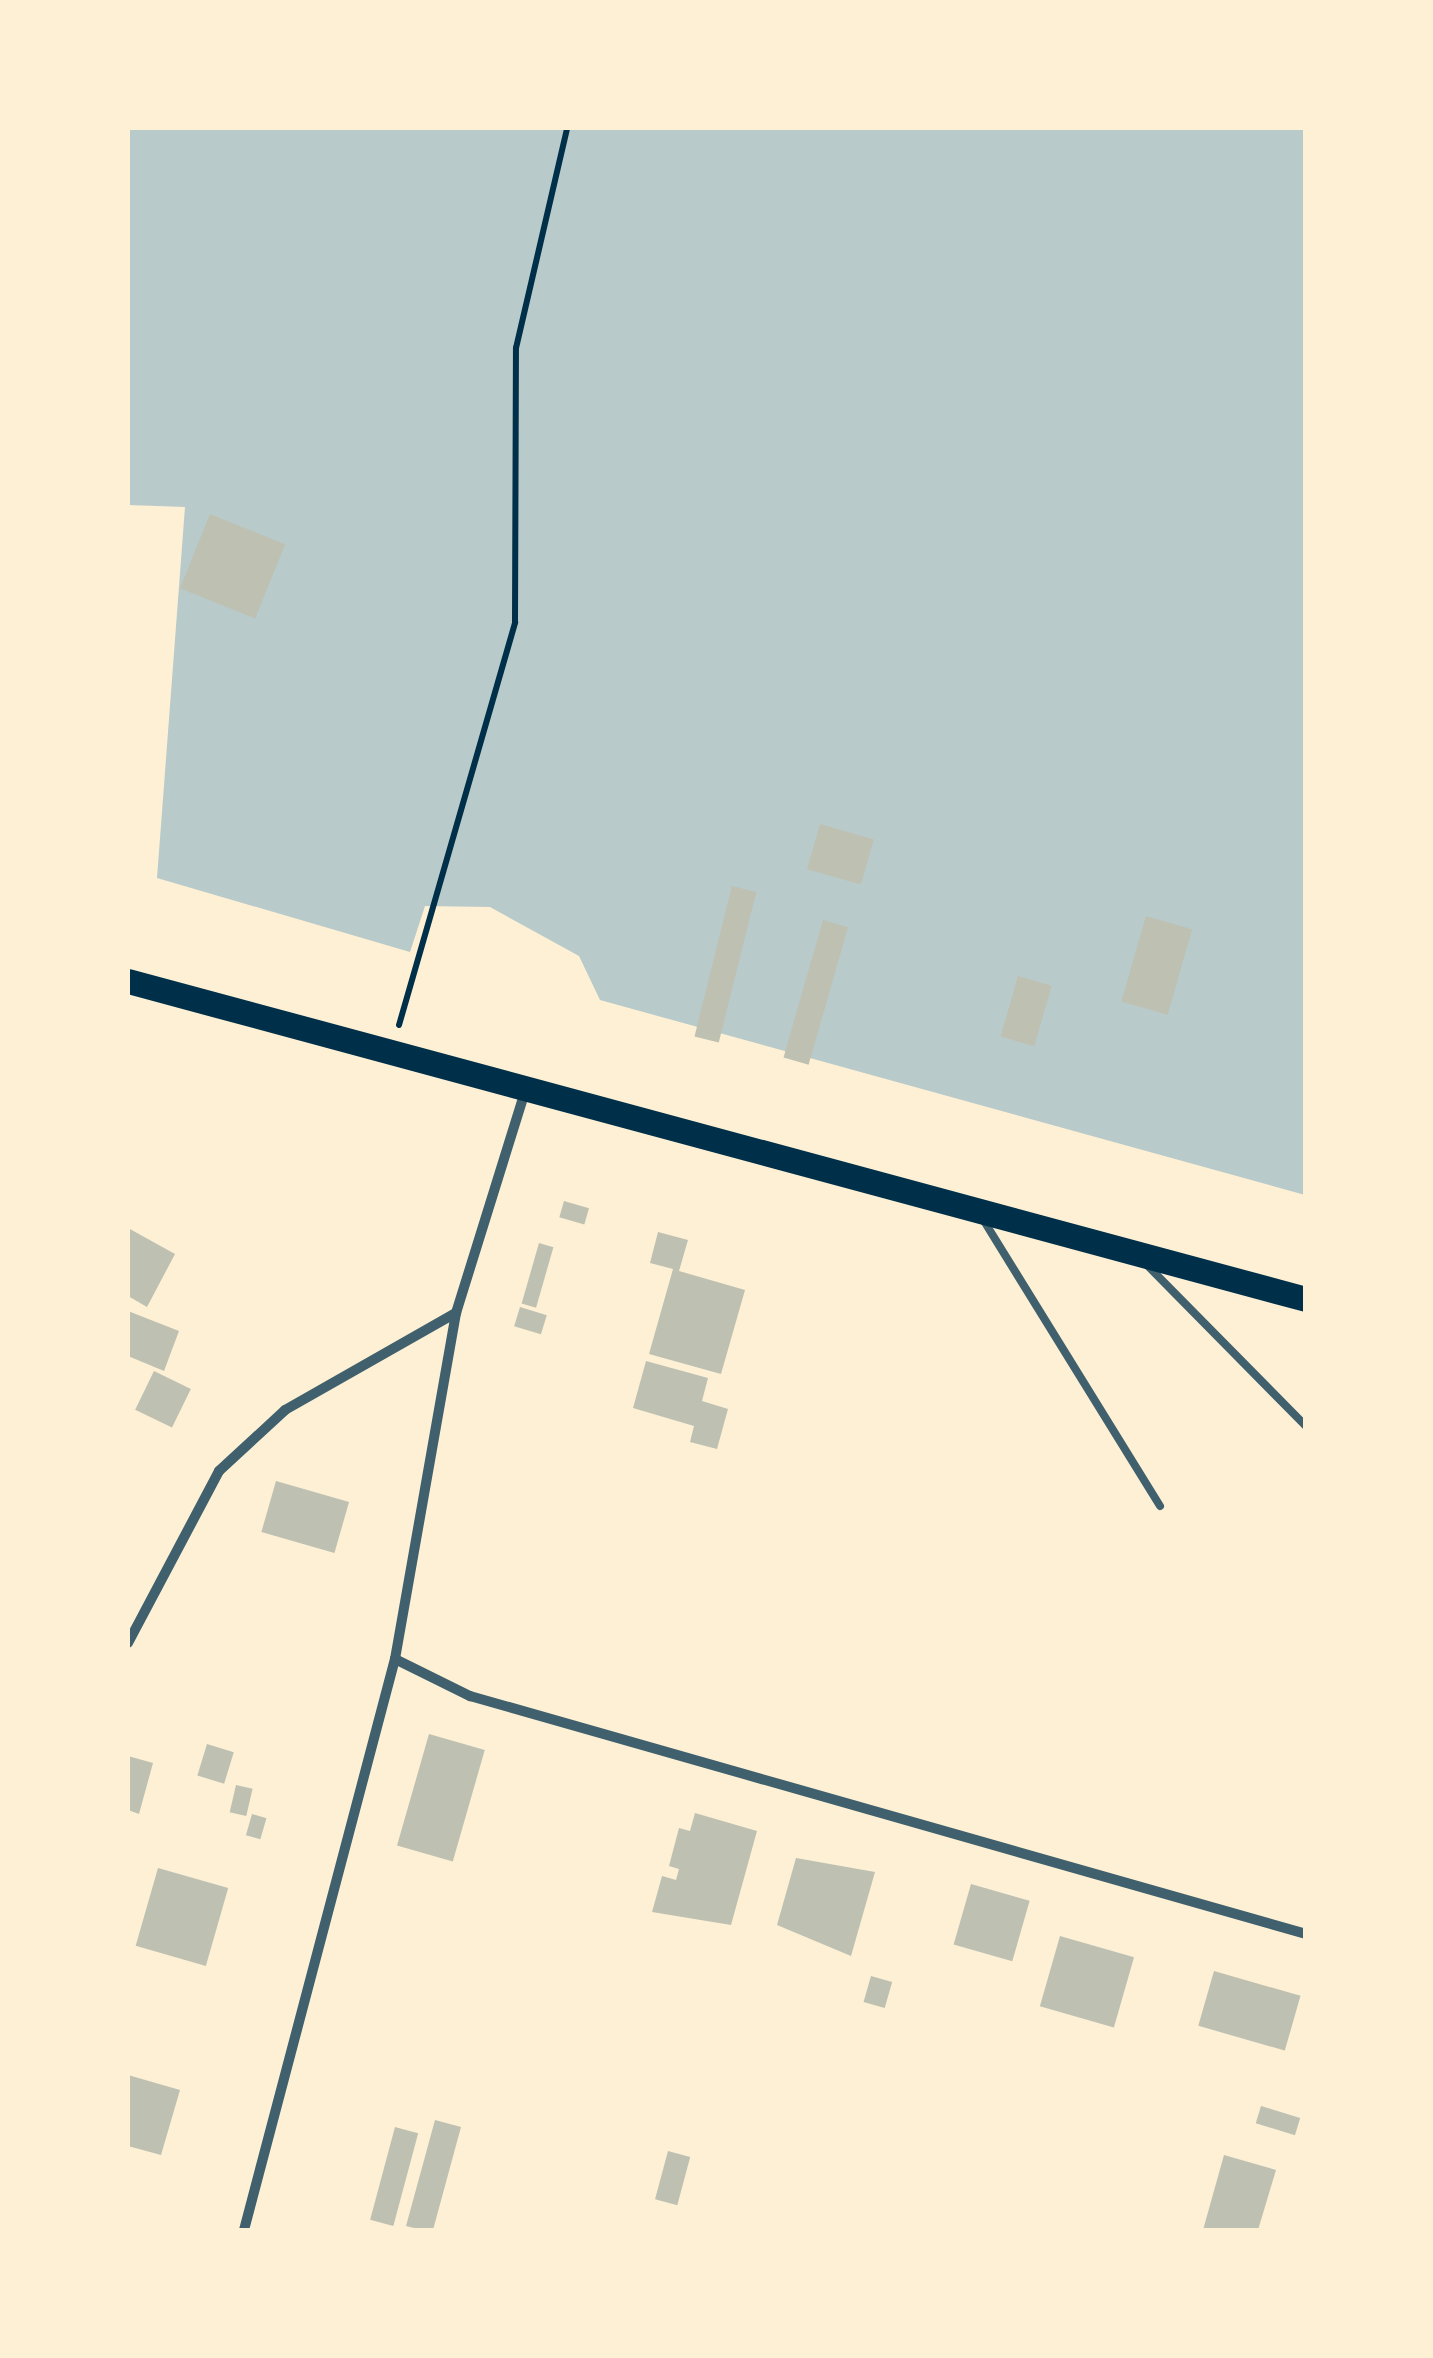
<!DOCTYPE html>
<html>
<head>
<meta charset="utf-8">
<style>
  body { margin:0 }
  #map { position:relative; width:1433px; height:2358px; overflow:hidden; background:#fdf0d5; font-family:"Alegreya Sans",sans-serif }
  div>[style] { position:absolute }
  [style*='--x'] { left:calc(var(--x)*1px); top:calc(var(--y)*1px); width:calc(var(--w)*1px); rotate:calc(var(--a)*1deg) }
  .green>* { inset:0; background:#b9caca }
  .building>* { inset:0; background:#bec0b2; transform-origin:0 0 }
  .path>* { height:6px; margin:-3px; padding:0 3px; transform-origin:3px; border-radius:3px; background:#003049 }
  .service>* { height:8px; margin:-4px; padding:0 4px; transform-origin:4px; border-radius:4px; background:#3f606c }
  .minor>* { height:10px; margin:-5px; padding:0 5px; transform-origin:5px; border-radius:5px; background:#3f606c }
  .primary>* { height:25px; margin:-12.5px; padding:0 12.5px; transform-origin:12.5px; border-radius:12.5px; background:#003049 }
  span { translate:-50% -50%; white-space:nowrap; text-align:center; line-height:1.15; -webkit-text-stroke:9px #fdf0d5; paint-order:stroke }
  .frame { position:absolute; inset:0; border:130px solid #fdf0d5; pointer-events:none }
</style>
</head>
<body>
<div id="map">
  <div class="green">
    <div style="clip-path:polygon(128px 128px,1305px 128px,1305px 1195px,600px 1000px,579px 956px,490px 907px,425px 906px,410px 952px,157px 878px,185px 507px,128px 505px)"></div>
  </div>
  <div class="building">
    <div style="left:210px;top:514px;width:81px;height:80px;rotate:22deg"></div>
    <div style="left:820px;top:824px;width:56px;height:47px;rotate:16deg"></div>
    <div style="left:732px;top:886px;width:25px;height:155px;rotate:14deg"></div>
    <div style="left:1146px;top:916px;width:48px;height:89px;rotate:16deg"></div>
    <div style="left:823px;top:920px;width:26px;height:143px;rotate:16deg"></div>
    <div style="left:1018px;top:976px;width:35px;height:63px;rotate:16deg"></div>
    <div style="left:564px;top:1201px;width:26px;height:17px;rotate:16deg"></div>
    <div style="clip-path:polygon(128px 1228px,175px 1254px,147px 1307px,128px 1296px)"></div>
    <div style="clip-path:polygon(658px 1232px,688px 1240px,679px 1271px,745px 1290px,721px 1374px,649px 1354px,673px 1269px,650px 1263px)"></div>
    <div style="left:539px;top:1243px;width:15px;height:63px;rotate:16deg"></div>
    <div style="left:520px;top:1307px;width:28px;height:20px;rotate:17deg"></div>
    <div style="clip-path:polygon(128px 1311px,179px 1331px,164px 1371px,128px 1356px)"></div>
    <div style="clip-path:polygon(646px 1361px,708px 1378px,702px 1401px,728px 1409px,717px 1449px,690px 1442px,694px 1426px,633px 1408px)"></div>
    <div style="left:154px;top:1371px;width:41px;height:43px;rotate:26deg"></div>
    <div style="left:276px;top:1481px;width:76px;height:53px;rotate:16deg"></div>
    <div style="left:429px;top:1734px;width:58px;height:116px;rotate:16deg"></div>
    <div style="left:207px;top:1744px;width:28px;height:33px;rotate:17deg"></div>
    <div style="clip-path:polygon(128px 1756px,153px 1763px,139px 1814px,128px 1810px)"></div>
    <div style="left:236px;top:1785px;width:17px;height:28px;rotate:13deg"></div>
    <div style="clip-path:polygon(695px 1813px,757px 1831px,731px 1925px,652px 1912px,662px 1876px,676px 1880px,679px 1869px,669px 1866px,679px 1828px,690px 1831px)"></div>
    <div style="left:252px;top:1814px;width:15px;height:22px;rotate:16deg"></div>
    <div style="clip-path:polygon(796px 1858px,875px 1872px,851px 1956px,777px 1925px)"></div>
    <div style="left:158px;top:1868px;width:73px;height:81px;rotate:16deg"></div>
    <div style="left:971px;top:1884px;width:61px;height:63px;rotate:16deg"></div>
    <div style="left:1060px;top:1936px;width:77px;height:73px;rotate:16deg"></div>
    <div style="left:1214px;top:1971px;width:90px;height:57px;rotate:16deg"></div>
    <div style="left:871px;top:1976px;width:22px;height:27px;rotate:16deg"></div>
    <div style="clip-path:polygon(128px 2075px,180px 2090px,161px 2155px,128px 2146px)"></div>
    <div style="left:1261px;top:2106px;width:41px;height:18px;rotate:17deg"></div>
    <div style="clip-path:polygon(435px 2120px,461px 2127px,433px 2230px,422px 2230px,406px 2226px)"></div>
    <div style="left:395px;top:2127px;width:24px;height:96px;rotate:15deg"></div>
    <div style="left:668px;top:2151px;width:23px;height:50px;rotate:15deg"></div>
    <div style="clip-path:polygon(1224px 2155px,1276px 2170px,1258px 2230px,1203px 2230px)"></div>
  </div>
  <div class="path">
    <div style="--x:399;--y:1025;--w:419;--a:-73.9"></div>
    <div style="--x:515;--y:622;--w:274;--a:-89.8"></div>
    <div style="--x:516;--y:348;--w:226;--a:-76.9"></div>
  </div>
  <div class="service">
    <div style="--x:984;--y:1221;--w:335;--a:58.3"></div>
    <div style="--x:1145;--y:1263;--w:229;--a:45.4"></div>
  </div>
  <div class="minor">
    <div style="--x:128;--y:1643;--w:195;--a:-62.1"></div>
    <div style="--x:219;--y:1471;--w:90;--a:-42.7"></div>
    <div style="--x:285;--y:1410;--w:197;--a:-29.6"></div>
    <div style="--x:456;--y:1313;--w:236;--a:-72.7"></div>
    <div style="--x:395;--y:1659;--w:84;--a:26.3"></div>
    <div style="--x:470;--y:1696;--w:869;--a:15.89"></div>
    <div style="--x:244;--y:2230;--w:591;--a:-75.19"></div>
    <div style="--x:395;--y:1659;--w:351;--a:-80"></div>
  </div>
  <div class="primary">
    <div style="--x:128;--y:981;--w:1220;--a:15.11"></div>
  </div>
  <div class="frame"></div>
</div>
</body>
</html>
